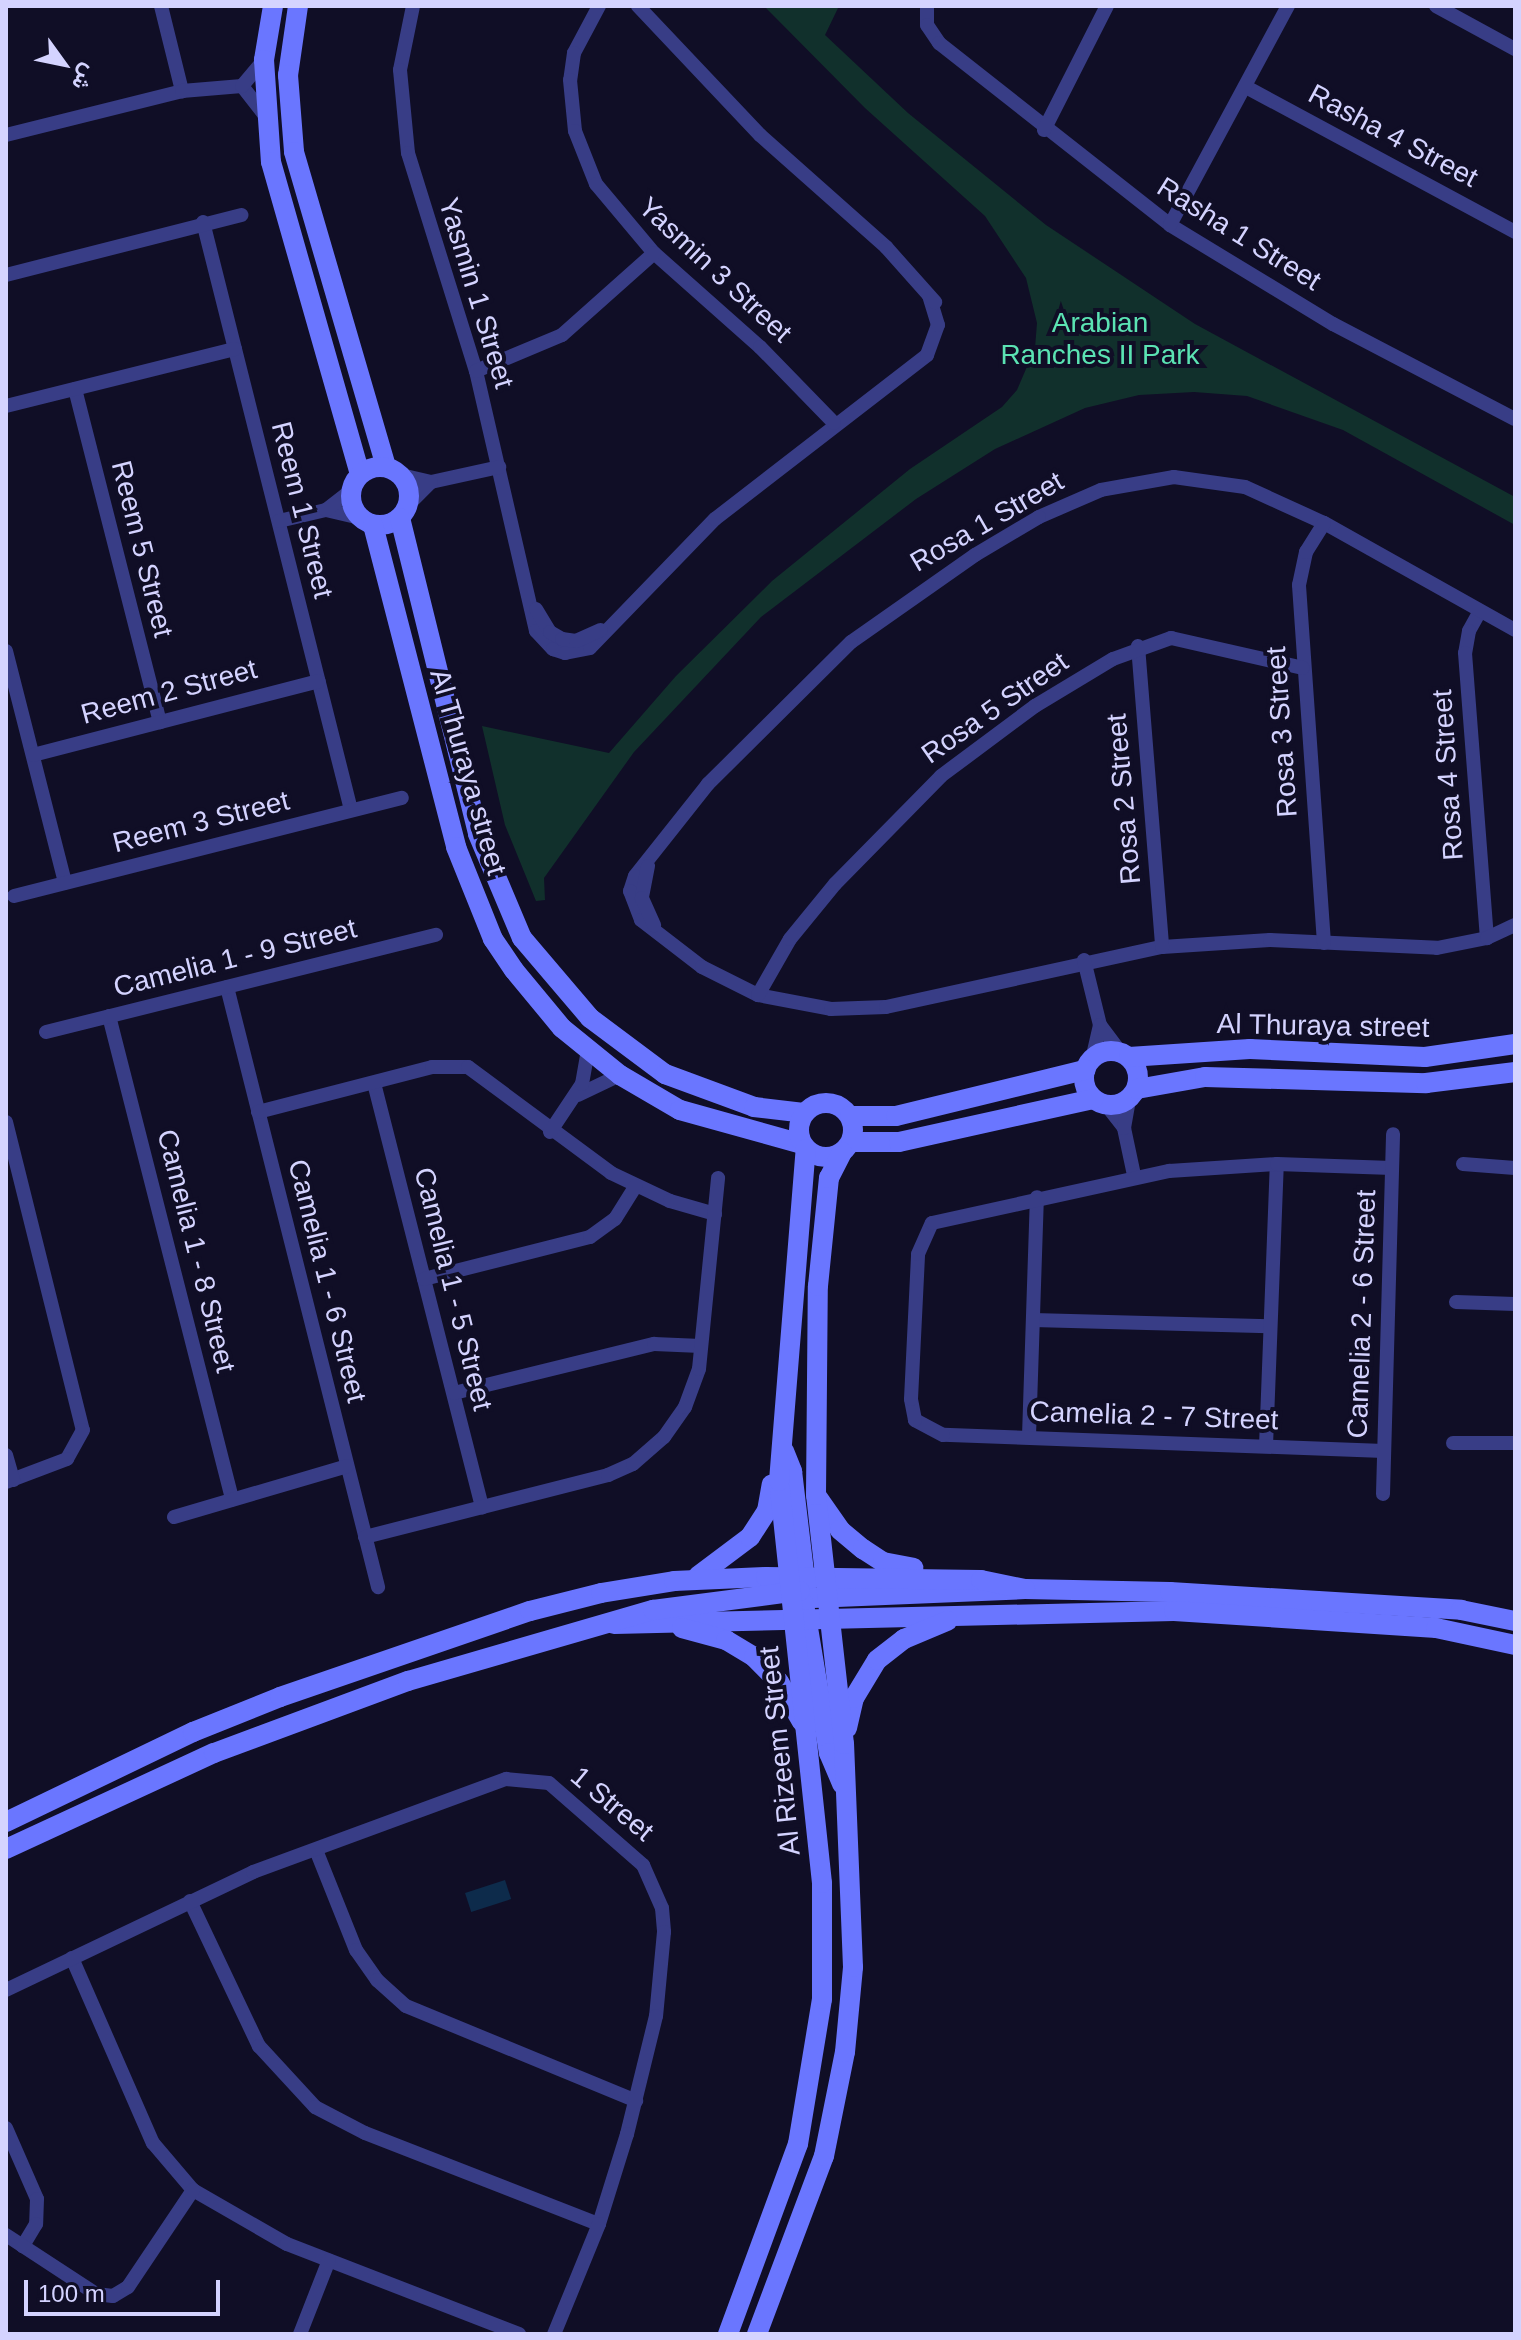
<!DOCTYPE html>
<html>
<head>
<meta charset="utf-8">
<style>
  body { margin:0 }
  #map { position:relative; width:1521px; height:2340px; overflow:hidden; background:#100e26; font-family:Arial,Vazirmatn,sans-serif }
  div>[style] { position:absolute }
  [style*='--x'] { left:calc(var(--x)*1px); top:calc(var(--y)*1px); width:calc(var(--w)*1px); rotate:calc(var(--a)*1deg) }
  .green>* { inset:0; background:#11302c }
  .water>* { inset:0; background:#0d2b4b; transform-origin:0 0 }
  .street>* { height:14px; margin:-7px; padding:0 7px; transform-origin:7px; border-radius:7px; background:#383d86 }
  .secondary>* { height:20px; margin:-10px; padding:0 10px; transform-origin:10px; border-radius:10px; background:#6a76ff }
  .secondary>.ring { margin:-10px; padding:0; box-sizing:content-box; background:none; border:20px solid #6a76ff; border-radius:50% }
  span { translate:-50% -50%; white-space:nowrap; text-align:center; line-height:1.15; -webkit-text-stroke:8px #100e26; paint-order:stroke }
  .street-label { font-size:28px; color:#d4d3ff }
  .park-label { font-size:28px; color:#5be3b3 }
  .frame { position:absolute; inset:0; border:8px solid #d4d3ff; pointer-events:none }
  .north { position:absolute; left:24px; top:24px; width:80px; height:80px; -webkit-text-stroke:6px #100e26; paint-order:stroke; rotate:123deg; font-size:22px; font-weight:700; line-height:32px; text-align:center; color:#d4d3ff }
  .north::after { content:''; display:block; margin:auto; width:28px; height:36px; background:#d4d3ff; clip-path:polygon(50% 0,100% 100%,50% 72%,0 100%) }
  .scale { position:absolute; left:24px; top:2280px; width:196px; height:36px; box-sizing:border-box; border:4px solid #d4d3ff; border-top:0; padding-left:10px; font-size:24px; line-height:28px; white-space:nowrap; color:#d4d3ff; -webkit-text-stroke:6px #100e26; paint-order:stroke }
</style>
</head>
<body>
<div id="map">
  <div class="green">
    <div style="clip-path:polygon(764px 6px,839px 6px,825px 35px,908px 113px,1046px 225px,1195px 324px,1515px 497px,1515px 525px,1343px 430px,1247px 396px,1194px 392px,1139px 395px,1085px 408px,995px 449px,916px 499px,761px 617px,634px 752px,544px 878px,545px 900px,536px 901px,505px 825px,482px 726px,609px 753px,676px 676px,772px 581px,910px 469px,1002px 407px,1017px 390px,1035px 348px,1037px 323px,1026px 278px,985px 216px,865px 108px)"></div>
  </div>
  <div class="water">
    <div style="left:505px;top:1880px;width:20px;height:42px;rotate:72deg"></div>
  </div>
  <div class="street">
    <div style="--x:161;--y:6;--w:88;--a:76.1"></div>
    <div style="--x:413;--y:6;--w:65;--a:101.5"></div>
    <div style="--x:400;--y:70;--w:83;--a:84.5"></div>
    <div style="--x:408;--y:153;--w:228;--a:72.7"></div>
    <div style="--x:476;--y:371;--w:267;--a:77"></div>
    <div style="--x:536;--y:631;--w:25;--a:47"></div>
    <div style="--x:553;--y:649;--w:13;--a:18"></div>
    <div style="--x:565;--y:653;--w:25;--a:-11"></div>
    <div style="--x:590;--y:648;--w:180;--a:-45.9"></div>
    <div style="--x:715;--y:519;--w:268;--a:-37.7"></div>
    <div style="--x:927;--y:355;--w:32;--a:-70"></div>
    <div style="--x:938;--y:325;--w:30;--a:-107"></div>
    <div style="--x:599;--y:6;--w:53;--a:118"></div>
    <div style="--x:574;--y:53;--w:27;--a:98"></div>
    <div style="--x:570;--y:80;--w:51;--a:84.4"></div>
    <div style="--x:575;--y:131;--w:57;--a:68.4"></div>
    <div style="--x:596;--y:184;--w:90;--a:50"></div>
    <div style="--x:654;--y:253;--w:142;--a:41.6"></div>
    <div style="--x:760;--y:347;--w:106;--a:45.8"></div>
    <div style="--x:638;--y:6;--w:178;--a:46.6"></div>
    <div style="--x:760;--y:135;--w:169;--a:41.6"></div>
    <div style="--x:886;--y:247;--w:74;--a:48.3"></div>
    <div style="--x:927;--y:6;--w:19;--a:90"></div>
    <div style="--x:927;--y:25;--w:22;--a:56"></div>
    <div style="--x:939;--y:43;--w:294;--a:38.2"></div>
    <div style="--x:1170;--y:225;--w:191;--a:31.3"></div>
    <div style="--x:1333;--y:324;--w:205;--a:27.6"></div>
    <div style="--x:1436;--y:6;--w:90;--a:28.6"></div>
    <div style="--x:242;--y:86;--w:36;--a:52"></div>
    <div style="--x:1246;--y:87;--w:306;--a:28.3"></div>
    <div style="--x:1044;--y:130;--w:139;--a:-63.1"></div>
    <div style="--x:6;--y:135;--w:181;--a:-14"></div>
    <div style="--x:182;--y:91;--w:60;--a:-4.8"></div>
    <div style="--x:242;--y:86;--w:33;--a:-50"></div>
    <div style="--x:203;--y:222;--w:606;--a:75.87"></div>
    <div style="--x:1170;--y:225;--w:249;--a:-61.7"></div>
    <div style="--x:6;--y:275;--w:243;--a:-14.3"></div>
    <div style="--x:476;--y:371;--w:93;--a:-22.7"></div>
    <div style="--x:562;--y:335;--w:123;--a:-41.7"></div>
    <div style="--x:75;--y:389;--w:344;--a:75.7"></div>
    <div style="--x:6;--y:406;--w:236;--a:-14"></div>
    <div style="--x:401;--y:475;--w:31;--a:13"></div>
    <div style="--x:431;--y:482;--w:70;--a:-12.4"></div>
    <div style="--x:409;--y:504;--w:31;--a:-45"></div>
    <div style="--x:326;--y:510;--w:35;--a:13"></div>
    <div style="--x:279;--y:521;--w:48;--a:-13.2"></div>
    <div style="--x:326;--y:510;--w:33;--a:-38"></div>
    <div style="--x:536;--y:609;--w:27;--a:59"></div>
    <div style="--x:550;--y:632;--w:14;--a:30"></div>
    <div style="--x:562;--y:639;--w:14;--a:8"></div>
    <div style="--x:576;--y:641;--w:27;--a:-24"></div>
    <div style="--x:1480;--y:611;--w:23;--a:119"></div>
    <div style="--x:1469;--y:631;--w:22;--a:100"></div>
    <div style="--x:1465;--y:653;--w:286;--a:85.6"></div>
    <div style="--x:1515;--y:630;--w:219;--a:-150.7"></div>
    <div style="--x:1324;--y:523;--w:87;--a:-155.5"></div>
    <div style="--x:1245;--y:487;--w:72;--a:-172"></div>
    <div style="--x:1174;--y:477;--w:74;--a:169.9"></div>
    <div style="--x:1101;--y:490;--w:68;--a:156.5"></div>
    <div style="--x:1039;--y:517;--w:74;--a:149.3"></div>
    <div style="--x:975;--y:555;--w:151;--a:144.9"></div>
    <div style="--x:851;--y:642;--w:202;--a:135.2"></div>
    <div style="--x:708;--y:784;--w:117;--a:128.4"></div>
    <div style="--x:635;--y:876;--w:16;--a:108"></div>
    <div style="--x:630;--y:891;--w:31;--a:69"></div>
    <div style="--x:641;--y:920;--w:77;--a:37.6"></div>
    <div style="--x:702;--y:967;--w:63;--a:26.6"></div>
    <div style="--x:758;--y:995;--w:74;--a:10.9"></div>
    <div style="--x:831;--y:1009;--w:55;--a:-2.1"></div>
    <div style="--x:886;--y:1007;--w:282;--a:-12.3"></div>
    <div style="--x:1162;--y:947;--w:108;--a:-3.7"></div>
    <div style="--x:1270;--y:940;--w:167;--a:2.7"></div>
    <div style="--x:1437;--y:948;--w:51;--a:-11.3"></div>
    <div style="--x:1487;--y:938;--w:31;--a:-25"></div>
    <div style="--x:1138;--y:646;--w:302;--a:85.4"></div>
    <div style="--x:6;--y:651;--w:239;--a:75.7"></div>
    <div style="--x:33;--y:755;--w:295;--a:-14.5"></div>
    <div style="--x:648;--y:866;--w:33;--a:101"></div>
    <div style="--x:642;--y:898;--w:30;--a:66"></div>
    <div style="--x:14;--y:896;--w:400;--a:-14.2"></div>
    <div style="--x:1324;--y:943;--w:359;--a:-94"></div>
    <div style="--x:1299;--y:585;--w:34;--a:-78"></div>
    <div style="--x:1306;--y:552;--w:34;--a:-58"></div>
    <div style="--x:1084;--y:960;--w:67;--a:76.2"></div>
    <div style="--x:1100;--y:1025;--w:35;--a:103"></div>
    <div style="--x:227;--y:987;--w:619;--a:75.87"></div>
    <div style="--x:758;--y:995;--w:64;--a:-60.3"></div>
    <div style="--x:790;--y:939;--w:71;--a:-50.7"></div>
    <div style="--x:835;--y:884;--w:151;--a:-45.5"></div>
    <div style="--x:941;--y:776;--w:117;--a:-36.7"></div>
    <div style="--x:1035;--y:706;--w:91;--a:-31.1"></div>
    <div style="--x:1113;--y:659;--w:62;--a:-19.9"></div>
    <div style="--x:1171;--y:638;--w:135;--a:12.8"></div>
    <div style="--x:109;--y:1016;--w:499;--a:75.7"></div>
    <div style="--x:1100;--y:1025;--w:34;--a:53"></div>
    <div style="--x:46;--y:1032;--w:402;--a:-14"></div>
    <div style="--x:374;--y:1083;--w:438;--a:75.7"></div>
    <div style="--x:578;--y:1095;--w:47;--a:-25.5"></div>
    <div style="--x:1107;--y:1106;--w:28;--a:52"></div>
    <div style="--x:1124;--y:1128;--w:48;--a:78"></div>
    <div style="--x:258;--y:1112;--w:180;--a:-14.5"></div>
    <div style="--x:432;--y:1067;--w:36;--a:0"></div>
    <div style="--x:468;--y:1067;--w:178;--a:36.5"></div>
    <div style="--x:611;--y:1173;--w:65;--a:25.4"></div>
    <div style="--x:670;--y:1201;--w:47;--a:16.1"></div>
    <div style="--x:6;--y:1122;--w:317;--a:76"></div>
    <div style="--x:83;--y:1430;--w:33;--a:119"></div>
    <div style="--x:67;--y:1459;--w:65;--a:159.3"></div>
    <div style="--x:1124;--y:1128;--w:29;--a:-80"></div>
    <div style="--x:550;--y:1132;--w:58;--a:-56.3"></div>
    <div style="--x:582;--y:1084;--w:34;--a:-80"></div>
    <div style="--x:1463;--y:1164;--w:52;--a:4.4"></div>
    <div style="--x:424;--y:1279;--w:171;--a:-14.2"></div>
    <div style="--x:590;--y:1237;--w:31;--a:-36"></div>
    <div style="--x:615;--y:1219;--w:39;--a:-58"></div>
    <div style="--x:1456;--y:1302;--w:59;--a:1.9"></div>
    <div style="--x:1033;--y:1320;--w:236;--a:1.5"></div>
    <div style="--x:454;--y:1393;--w:206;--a:-13.8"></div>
    <div style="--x:654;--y:1344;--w:47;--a:2.4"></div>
    <div style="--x:1029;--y:1436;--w:239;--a:-88.1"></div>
    <div style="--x:1453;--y:1443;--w:62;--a:0"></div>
    <div style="--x:1266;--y:1446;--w:282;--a:-87.8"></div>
    <div style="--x:1384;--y:1451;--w:441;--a:-177.9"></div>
    <div style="--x:943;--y:1435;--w:32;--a:-152"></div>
    <div style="--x:915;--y:1420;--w:21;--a:-101"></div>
    <div style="--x:911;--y:1399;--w:145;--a:-87.2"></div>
    <div style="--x:918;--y:1254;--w:34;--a:-66"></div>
    <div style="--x:932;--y:1223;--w:243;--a:-12.4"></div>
    <div style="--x:1169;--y:1171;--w:108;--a:-3.7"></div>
    <div style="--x:1277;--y:1164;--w:115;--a:2"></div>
    <div style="--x:6;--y:1455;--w:26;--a:74"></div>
    <div style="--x:1383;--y:1494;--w:360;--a:-88.4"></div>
    <div style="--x:174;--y:1517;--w:180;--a:-16.4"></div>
    <div style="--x:365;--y:1537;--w:251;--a:-14.3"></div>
    <div style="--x:608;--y:1475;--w:27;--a:-24"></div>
    <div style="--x:633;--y:1464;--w:41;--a:-41.1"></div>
    <div style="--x:664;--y:1437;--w:37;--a:-55"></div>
    <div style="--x:685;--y:1407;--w:40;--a:-69.8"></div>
    <div style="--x:699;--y:1369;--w:192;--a:-84.3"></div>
    <div style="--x:316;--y:1850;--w:108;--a:68.2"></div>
    <div style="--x:356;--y:1950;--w:37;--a:55"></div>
    <div style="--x:377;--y:1980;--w:39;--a:42"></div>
    <div style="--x:406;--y:2006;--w:249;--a:22.4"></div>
    <div style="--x:190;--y:1901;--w:161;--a:64.6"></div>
    <div style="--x:259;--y:2046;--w:83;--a:47.4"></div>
    <div style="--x:315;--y:2107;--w:56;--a:27.5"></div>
    <div style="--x:365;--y:2133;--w:251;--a:21.3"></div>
    <div style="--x:72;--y:1958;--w:202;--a:66.4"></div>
    <div style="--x:153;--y:2143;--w:62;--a:49.6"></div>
    <div style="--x:193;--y:2190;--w:108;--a:29.9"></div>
    <div style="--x:287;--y:2244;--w:249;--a:21.2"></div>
    <div style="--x:6;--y:1990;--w:274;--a:-25.5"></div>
    <div style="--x:253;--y:1872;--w:270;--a:-20.2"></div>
    <div style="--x:506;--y:1779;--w:43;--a:5.3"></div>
    <div style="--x:549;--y:1783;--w:125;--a:41.1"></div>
    <div style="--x:643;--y:1865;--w:47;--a:66.2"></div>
    <div style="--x:662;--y:1908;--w:24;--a:85"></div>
    <div style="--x:664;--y:1932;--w:84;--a:95.4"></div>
    <div style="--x:656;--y:2016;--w:122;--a:103.8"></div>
    <div style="--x:627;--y:2134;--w:94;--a:107.3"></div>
    <div style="--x:599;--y:2224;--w:119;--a:112.2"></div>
    <div style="--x:6;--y:2128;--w:77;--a:66.4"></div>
    <div style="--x:37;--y:2199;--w:25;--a:92"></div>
    <div style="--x:36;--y:2224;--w:26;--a:121"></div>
    <div style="--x:6;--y:2235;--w:108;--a:33.2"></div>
    <div style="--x:96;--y:2294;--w:17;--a:7"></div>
    <div style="--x:113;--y:2296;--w:17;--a:-31"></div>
    <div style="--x:128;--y:2287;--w:117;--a:-56.2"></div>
    <div style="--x:300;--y:2334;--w:79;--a:-68.6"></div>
  </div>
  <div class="secondary">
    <div style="--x:273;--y:6;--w:55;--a:99.5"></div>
    <div style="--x:264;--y:60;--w:102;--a:86.1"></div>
    <div style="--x:271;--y:162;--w:324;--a:74.1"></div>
    <div style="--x:298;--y:6;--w:70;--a:98.2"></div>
    <div style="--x:288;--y:75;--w:77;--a:85.5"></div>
    <div style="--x:294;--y:152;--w:328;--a:73.7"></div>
    <div class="ring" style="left:351px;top:467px;width:38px;height:38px"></div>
    <div style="--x:400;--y:518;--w:325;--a:76.1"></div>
    <div style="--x:478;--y:834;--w:113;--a:67.1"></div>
    <div style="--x:522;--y:938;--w:105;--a:49.6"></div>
    <div style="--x:590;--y:1018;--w:94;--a:36.7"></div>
    <div style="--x:665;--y:1074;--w:95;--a:20.3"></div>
    <div style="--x:754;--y:1107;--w:50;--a:6.8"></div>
    <div style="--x:373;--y:525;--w:333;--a:75.5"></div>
    <div style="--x:456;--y:847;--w:99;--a:68.1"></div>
    <div style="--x:493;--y:939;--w:37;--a:56"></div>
    <div style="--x:514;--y:970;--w:75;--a:50.4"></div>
    <div style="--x:562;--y:1028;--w:75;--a:39"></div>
    <div style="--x:620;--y:1075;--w:69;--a:30.3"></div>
    <div style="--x:680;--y:1110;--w:127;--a:15.6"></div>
    <div class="ring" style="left:1084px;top:1051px;width:34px;height:34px"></div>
    <div style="--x:1129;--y:1057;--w:121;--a:-3.8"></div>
    <div style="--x:1250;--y:1049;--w:175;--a:2.6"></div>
    <div style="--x:1425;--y:1057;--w:91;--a:-8.2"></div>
    <div style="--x:1137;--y:1089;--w:69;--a:-10"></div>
    <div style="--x:1205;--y:1077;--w:221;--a:1.6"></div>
    <div style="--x:1426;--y:1083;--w:90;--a:-7"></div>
    <div class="ring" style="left:799px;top:1103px;width:34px;height:34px"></div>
    <div style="--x:850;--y:1116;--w:46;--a:0"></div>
    <div style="--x:896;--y:1116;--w:195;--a:-13.7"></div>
    <div style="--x:851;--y:1142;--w:48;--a:0"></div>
    <div style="--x:899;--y:1142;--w:199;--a:-12.5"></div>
    <div style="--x:784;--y:1451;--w:22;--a:68"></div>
    <div style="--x:792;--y:1471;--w:118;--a:83.2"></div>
    <div style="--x:818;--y:1498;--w:39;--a:55"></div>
    <div style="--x:840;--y:1530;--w:30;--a:40"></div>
    <div style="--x:863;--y:1549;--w:24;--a:33"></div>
    <div style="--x:883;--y:1562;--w:31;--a:11"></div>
    <div style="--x:698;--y:1576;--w:65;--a:-36.9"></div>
    <div style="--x:750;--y:1537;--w:31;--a:-57"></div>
    <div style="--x:767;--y:1511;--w:27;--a:-80"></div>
    <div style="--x:813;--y:1598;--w:212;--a:-2.4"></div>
    <div style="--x:1025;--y:1589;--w:145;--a:1.2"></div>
    <div style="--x:1170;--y:1592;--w:292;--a:3.5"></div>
    <div style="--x:1461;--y:1610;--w:55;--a:11.5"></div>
    <div style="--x:804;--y:1604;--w:151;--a:80.5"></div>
    <div style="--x:829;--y:1753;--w:34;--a:67"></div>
    <div style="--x:614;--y:1624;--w:560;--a:-1.33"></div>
    <div style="--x:1174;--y:1611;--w:263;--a:3.7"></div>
    <div style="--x:1436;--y:1628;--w:81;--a:12.1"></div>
    <div style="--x:682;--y:1628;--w:46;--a:15.3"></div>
    <div style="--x:726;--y:1640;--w:33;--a:31"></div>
    <div style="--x:754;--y:1657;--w:35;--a:45"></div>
    <div style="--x:779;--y:1682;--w:46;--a:60.1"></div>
    <div style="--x:847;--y:1728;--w:31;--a:-77"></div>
    <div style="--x:854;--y:1698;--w:44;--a:-58.8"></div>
    <div style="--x:877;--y:1660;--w:34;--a:-38"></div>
    <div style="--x:904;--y:1639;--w:47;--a:-22.7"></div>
    <div style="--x:6;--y:1822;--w:208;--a:-25.7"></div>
    <div style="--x:193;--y:1732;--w:94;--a:-21.9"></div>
    <div style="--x:280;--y:1697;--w:264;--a:-19"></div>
    <div style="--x:530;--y:1611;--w:73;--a:-14.2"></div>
    <div style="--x:601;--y:1593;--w:74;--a:-9.3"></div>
    <div style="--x:674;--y:1581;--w:92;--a:-2.5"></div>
    <div style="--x:766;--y:1577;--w:215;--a:0.8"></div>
    <div style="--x:981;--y:1580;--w:45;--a:11.6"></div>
    <div style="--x:6;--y:1849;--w:229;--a:-24.8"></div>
    <div style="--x:214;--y:1753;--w:207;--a:-20.4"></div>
    <div style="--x:408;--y:1681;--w:255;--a:-16.2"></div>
    <div style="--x:653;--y:1610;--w:148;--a:-7.4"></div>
    <div style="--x:728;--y:2334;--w:202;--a:-69.8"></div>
    <div style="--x:798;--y:2144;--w:147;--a:-80.6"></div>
    <div style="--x:822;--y:1999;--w:116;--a:-90"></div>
    <div style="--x:822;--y:1883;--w:404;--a:-96.1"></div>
    <div style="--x:779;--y:1481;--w:333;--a:-85.4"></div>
    <div style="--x:757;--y:2334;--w:190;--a:-69.4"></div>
    <div style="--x:824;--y:2156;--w:106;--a:-78.6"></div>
    <div style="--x:845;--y:2052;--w:85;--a:-84.6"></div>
    <div style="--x:853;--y:1967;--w:223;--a:-92.3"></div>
    <div style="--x:844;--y:1744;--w:251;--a:-96.4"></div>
    <div style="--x:816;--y:1495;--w:209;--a:-89.5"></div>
    <div style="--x:818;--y:1286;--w:109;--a:-84.2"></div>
    <div style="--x:829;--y:1178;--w:29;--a:-63"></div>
  </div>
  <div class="street-label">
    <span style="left:1393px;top:136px;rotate:28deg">Rasha 4 Street</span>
    <span style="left:1239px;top:234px;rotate:32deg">Rasha 1 Street</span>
    <span style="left:715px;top:270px;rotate:43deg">Yasmin 3 Street</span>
    <span style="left:476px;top:293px;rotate:73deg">Yasmin 1 Street</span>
    <span style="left:302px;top:510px;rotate:76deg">Reem 1 Street</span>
    <span style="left:987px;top:522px;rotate:-30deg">Rosa 1 Street</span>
    <span style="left:142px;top:549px;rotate:76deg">Reem 5 Street</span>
    <span style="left:169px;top:692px;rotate:-15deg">Reem 2 Street</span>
    <span style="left:995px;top:708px;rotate:-35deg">Rosa 5 Street</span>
    <span style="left:1282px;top:732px;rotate:-94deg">Rosa 3 Street</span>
    <span style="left:468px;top:772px;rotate:74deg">Al Thuraya street</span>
    <span style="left:1448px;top:775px;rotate:-94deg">Rosa 4 Street</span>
    <span style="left:1124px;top:799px;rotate:-95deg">Rosa 2 Street</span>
    <span style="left:201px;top:822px;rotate:-14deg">Reem 3 Street</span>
    <span style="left:235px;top:958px;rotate:-14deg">Camelia 1 - 9 Street</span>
    <span style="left:1323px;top:1026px;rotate:1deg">Al Thuraya street</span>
    <span style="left:196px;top:1251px;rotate:76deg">Camelia 1 - 8 Street</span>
    <span style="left:327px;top:1281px;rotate:76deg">Camelia 1 - 6 Street</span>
    <span style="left:453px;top:1289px;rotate:76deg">Camelia 1 - 5 Street</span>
    <span style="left:1362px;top:1314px;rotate:-88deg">Camelia 2 - 6 Street</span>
    <span style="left:1154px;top:1416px;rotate:2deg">Camelia 2 - 7 Street</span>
    <span style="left:780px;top:1751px;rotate:-96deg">Al Rizeem Street</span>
    <span style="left:612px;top:1804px;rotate:40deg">1 Street</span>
  </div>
  <div class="park-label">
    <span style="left:1100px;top:339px">Arabian<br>Ranches II Park</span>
  </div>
  <div class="frame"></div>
  <div class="north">ش</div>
  <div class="scale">100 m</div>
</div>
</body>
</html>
